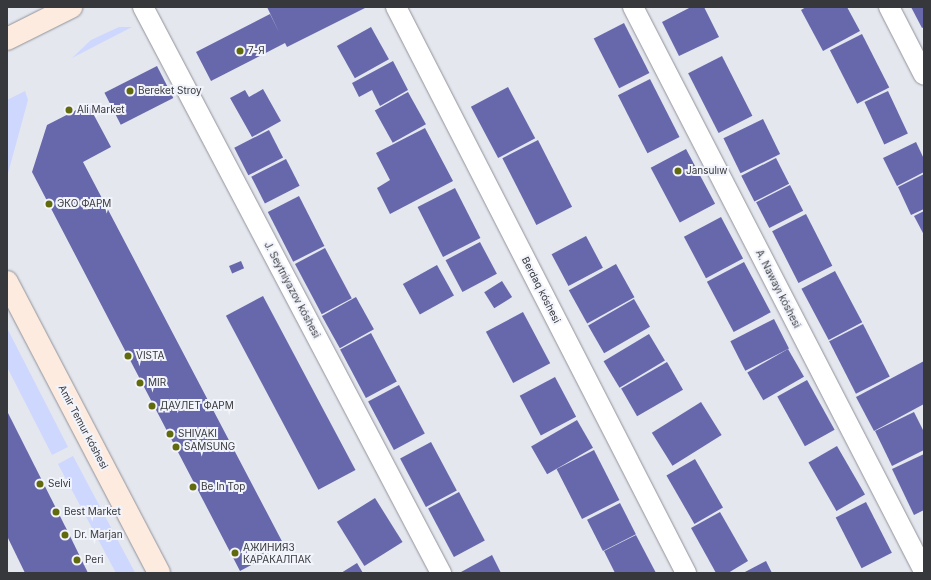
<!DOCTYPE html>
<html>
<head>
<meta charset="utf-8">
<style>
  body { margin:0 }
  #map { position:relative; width:931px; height:580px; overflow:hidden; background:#e5e7ef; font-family:Inter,sans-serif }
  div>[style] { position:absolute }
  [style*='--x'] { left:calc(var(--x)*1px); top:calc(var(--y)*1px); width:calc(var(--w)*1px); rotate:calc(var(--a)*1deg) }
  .green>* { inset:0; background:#ced7fe; transform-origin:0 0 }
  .building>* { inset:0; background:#6768ac; transform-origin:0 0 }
  .roads { filter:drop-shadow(0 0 1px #909299) drop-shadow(0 0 1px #909299) }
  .minor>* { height:20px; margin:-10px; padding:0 10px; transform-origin:10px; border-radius:10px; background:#fff }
  .secondary>* { height:22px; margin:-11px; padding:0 11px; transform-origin:11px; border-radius:11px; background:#fdebdf }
  .dots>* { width:11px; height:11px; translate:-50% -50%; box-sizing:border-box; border:2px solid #f2f4fc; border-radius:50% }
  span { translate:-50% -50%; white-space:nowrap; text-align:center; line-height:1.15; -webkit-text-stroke:4px #f2f4fc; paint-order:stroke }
  .poi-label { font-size:10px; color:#37383c }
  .left { translate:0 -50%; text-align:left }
  .street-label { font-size:10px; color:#37383c }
  .frame { position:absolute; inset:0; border:8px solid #37383c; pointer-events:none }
</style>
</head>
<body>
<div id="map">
  <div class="green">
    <div style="clip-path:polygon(119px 27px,132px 27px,72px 58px,91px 40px)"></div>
    <div style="clip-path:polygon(25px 91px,28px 100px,7px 177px,7px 100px)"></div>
    <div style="clip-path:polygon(7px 328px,68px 447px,52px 455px,7px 367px)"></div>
    <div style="left:73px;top:456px;width:132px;height:17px;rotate:62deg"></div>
  </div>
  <div class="building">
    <div style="clip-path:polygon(267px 7px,367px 7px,287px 47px,285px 43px,211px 81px,196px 52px,270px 14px,279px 32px)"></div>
    <div style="clip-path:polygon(691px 7px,704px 7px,719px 37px,679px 56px,662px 22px)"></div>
    <div style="clip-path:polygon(806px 7px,847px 7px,860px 31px,823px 51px,801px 10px)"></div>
    <div style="clip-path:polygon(911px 7px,924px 7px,924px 27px,922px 28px)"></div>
    <div style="left:624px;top:23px;width:56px;height:34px;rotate:63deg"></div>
    <div style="left:371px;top:27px;width:37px;height:39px;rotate:61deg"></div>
    <div style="left:862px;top:34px;width:60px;height:36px;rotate:63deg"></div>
    <div style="left:722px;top:56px;width:67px;height:38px;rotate:63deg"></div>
    <div style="clip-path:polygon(393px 61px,408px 90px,380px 106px,372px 90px,359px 97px,352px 83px)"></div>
    <div style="left:157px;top:66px;width:36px;height:59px;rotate:63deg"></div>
    <div style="left:650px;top:79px;width:65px;height:36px;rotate:63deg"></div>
    <div style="left:508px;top:87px;width:58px;height:42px;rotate:62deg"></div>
    <div style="clip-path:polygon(263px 89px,281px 121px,252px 137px,230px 98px,245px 90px,249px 97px)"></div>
    <div style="left:888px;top:91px;width:47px;height:26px;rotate:65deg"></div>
    <div style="left:408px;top:92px;width:37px;height:38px;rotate:61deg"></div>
    <div style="clip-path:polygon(88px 104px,111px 147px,83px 162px,285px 547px,240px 571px,32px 172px,47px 125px)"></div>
    <div style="left:763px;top:119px;width:39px;height:44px;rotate:64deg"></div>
    <div style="clip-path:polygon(425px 128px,453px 181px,390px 214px,377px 188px,390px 180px,376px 153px)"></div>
    <div style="left:269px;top:130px;width:31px;height:39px;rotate:63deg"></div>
    <div style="left:538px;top:140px;width:75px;height:40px;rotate:63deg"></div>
    <div style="clip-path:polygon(916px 142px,924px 159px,924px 172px,897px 186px,883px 158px)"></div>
    <div style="left:686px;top:149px;width:62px;height:40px;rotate:62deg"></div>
    <div style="left:776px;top:158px;width:29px;height:39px;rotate:63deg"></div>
    <div style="left:286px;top:159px;width:30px;height:39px;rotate:63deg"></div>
    <div style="clip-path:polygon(924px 174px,924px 209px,911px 215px,898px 187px)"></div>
    <div style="left:790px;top:185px;width:29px;height:38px;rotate:63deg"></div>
    <div style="left:455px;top:188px;width:56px;height:42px;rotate:63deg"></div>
    <div style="left:299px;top:196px;width:56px;height:35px;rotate:63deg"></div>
    <div style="clip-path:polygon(924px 211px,924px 235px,914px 216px)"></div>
    <div style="left:806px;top:214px;width:58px;height:38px;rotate:63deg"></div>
    <div style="left:721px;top:217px;width:47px;height:42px;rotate:62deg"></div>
    <div style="left:586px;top:236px;width:36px;height:39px;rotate:62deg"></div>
    <div style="left:480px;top:242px;width:36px;height:39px;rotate:62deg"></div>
    <div style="left:325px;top:248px;width:57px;height:34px;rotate:62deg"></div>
    <div style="left:241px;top:261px;width:8px;height:13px;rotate:67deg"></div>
    <div style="left:744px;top:262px;width:57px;height:42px;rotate:62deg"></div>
    <div style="left:616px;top:264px;width:38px;height:54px;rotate:61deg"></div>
    <div style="left:437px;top:265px;width:35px;height:39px;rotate:61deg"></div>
    <div style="left:835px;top:271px;width:58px;height:38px;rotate:62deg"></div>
    <div style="left:502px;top:281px;width:19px;height:21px;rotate:58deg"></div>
    <div style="left:263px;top:296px;width:197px;height:42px;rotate:62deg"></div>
    <div style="left:356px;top:297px;width:37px;height:39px;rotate:61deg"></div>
    <div style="left:634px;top:299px;width:32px;height:53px;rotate:60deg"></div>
    <div style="left:523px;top:312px;width:58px;height:42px;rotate:62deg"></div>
    <div style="left:774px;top:319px;width:33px;height:49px;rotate:63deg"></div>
    <div style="left:863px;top:324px;width:59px;height:38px;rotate:63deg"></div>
    <div style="left:371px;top:333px;width:55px;height:35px;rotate:62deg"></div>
    <div style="left:649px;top:334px;width:31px;height:53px;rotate:59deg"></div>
    <div style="left:788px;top:349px;width:32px;height:47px;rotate:60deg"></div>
    <div style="clip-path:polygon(924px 361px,924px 404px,874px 431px,856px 397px)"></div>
    <div style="left:667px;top:362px;width:32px;height:53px;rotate:60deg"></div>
    <div style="left:555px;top:377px;width:45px;height:40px;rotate:62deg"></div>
    <div style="left:807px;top:380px;width:57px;height:34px;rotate:61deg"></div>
    <div style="left:399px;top:385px;width:55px;height:35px;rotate:62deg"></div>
    <div style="left:701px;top:402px;width:39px;height:58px;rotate:58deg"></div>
    <div style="clip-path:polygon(7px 411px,69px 534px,88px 573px,25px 573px,7px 536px)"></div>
    <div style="clip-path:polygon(914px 412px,924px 432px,924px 450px,892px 466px,875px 431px)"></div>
    <div style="left:577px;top:420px;width:32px;height:53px;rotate:60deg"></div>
    <div style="left:431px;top:442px;width:55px;height:35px;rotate:62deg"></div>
    <div style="left:837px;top:446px;width:56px;height:33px;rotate:60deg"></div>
    <div style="left:594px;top:450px;width:56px;height:42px;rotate:63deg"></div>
    <div style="clip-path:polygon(924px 454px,924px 510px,914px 515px,892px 469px)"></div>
    <div style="left:695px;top:459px;width:56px;height:33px;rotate:60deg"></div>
    <div style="left:459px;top:492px;width:55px;height:35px;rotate:62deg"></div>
    <div style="left:375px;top:498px;width:52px;height:45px;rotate:58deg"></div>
    <div style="left:866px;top:502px;width:57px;height:34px;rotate:63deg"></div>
    <div style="left:620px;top:503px;width:35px;height:37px;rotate:63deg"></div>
    <div style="clip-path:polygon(720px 512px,748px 561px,728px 573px,716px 573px,691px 528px)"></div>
    <div style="clip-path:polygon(636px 535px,656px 573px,615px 573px,604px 551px)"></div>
    <div style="clip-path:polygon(492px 555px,501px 573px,462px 573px,461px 572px)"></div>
    <div style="clip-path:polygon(766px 561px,772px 573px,743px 573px)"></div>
    <div style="clip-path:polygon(357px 563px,363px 573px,341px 573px)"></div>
  </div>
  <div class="roads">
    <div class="minor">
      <div style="--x:143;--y:7;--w:640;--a:62.23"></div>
      <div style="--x:396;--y:7;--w:636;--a:62.87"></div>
      <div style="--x:633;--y:7;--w:635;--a:62.71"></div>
      <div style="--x:889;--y:7;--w:76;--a:62.8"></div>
    </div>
    <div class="secondary">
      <div style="--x:7;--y:39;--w:72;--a:-26.6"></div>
      <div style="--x:7;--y:282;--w:328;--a:62.4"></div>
    </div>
  </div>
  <div class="dots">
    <div style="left:240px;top:51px;background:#626a0e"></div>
    <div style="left:130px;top:91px;background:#626a0e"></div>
    <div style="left:69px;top:110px;background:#626a0e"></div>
    <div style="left:678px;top:171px;background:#626a0e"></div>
    <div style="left:49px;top:204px;background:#626a0e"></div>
    <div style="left:128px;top:356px;background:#626a0e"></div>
    <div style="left:140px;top:383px;background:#626a0e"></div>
    <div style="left:152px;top:406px;background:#626a0e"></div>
    <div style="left:170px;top:434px;background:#626a0e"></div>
    <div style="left:176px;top:447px;background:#626a0e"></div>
    <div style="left:40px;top:484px;background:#626a0e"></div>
    <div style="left:193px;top:487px;background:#626a0e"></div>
    <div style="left:56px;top:512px;background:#626a0e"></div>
    <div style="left:65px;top:535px;background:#626a0e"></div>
    <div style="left:235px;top:553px;background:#626a0e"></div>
    <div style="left:77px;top:560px;background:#626a0e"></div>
  </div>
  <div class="poi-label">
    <span class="left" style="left:248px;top:51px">7-Я</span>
    <span class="left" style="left:138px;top:91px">Bereket Stroy</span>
    <span class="left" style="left:77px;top:110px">Ali Market</span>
    <span class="left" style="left:686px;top:171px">Jansulıw</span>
    <span class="left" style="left:57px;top:204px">ЭКО ФАРМ</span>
    <span class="left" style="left:136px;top:356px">VISTA</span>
    <span class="left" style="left:148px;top:383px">MIR</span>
    <span class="left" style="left:160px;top:406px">ДАУЛЕТ ФАРМ</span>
    <span class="left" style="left:178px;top:434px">SHIVAKI</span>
    <span class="left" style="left:184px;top:447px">SAMSUNG</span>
    <span class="left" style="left:48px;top:484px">Selvi</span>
    <span class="left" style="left:201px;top:487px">Be In Top</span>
    <span class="left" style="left:64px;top:512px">Best Market</span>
    <span class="left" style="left:74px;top:535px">Dr. Marjan</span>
    <span class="left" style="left:243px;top:553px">АЖИНИЯЗ<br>КАРАКАЛПАК</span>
    <span class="left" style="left:85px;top:560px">Peri</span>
  </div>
  <div class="street-label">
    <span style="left:778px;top:289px;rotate:63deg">A. Nawayı kóshesi</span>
    <span style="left:292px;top:290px;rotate:62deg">J. Seytniyazov kóshesi</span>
    <span style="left:541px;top:290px;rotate:63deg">Berdaq kóshesi</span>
    <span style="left:83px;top:427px;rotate:62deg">Amir Temur kóshesi</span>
  </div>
  <div class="frame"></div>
</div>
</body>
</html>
